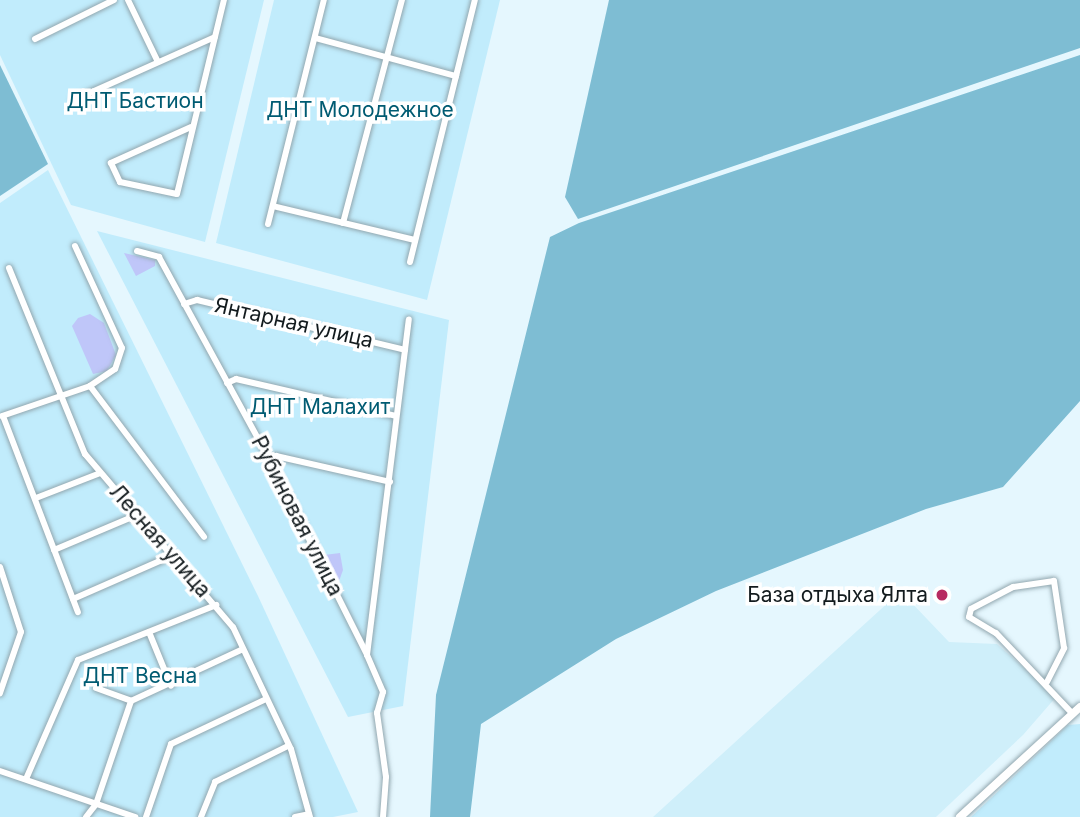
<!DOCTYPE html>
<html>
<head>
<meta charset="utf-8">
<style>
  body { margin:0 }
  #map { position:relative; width:1080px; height:817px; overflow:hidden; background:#e5f7fe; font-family:Inter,sans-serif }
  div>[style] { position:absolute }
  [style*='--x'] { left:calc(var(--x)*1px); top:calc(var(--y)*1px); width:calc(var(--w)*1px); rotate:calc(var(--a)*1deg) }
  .built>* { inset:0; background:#cfeffa }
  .green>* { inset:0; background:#c1ecfc }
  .forest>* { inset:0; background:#7ebdd3 }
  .water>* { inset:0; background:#bfc6f9 }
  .roads { filter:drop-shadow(0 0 2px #92a7af) drop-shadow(0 0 2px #92a7af) }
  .minor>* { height:6px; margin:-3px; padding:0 3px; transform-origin:3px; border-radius:3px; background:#fff }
  .major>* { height:8px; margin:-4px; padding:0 4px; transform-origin:4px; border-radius:4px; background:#fff }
  .dots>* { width:19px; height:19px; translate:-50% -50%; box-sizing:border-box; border:4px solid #fff; border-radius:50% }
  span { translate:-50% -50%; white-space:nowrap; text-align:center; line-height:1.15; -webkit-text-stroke:7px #fff; paint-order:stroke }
  .park-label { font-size:21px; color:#005b72 }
  .street-label { font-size:21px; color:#131b1e }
  .poi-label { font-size:21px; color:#131b1e }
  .right { translate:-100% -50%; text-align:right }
</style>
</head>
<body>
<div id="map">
  <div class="built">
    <div style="clip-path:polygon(907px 598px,949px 642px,997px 644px,1056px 697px,1023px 735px,936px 817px,653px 817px,891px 600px)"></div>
  </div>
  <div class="green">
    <div style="clip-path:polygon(0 0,264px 0,205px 242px,71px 205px,0 55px)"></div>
    <div style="clip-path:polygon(274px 0,500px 0,427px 300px,216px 243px)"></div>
    <div style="clip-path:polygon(48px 170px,258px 596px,358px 812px,333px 817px,0 817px,0 203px)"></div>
    <div style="clip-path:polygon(97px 231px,449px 320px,403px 706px,348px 717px)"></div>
    <div style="clip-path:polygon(1080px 724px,1080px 817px,971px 817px,1068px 725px)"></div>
  </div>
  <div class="forest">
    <div style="clip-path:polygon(609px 0,1080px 0,1080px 48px,578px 219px,565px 197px)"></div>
    <div style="clip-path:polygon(1080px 55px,1080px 401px,1003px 487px,926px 509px,716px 591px,616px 639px,481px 724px,470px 817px,430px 817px,436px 695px,550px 237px,579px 223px)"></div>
    <div style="clip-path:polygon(0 65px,48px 164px,0 196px)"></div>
  </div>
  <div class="water">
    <div style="clip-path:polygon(124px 253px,155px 260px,155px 266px,136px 276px)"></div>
    <div style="clip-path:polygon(90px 314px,104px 323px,116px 355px,107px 371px,93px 374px,72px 326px,78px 318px)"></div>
    <div style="clip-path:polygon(340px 553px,343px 570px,338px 584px,324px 555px)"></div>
  </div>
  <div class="roads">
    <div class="minor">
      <div style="--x:128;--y:0;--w:67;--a:64.2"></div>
      <div style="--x:315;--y:38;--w:146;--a:15.1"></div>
      <div style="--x:35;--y:39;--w:88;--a:-26.3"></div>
      <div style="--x:74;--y:100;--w:154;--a:-24.1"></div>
      <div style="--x:191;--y:127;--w:88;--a:155.8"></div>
      <div style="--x:111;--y:163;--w:21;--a:65"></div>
      <div style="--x:120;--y:182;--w:58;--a:11.9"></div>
      <div style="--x:177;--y:194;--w:200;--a:-76.4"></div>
      <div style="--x:273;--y:206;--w:146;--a:13.5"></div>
      <div style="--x:343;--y:223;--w:231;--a:-75.2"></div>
      <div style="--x:268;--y:224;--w:231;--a:-76"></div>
      <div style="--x:75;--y:246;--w:112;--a:65.3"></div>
      <div style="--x:122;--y:348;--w:22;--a:108"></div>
      <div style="--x:115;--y:369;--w:30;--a:146"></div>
      <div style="--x:90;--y:386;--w:189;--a:52.9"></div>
      <div style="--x:137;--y:251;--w:23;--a:15"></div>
      <div style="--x:159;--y:257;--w:230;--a:61.4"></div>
      <div style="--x:269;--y:459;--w:217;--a:63.4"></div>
      <div style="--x:410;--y:262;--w:270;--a:-76.1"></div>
      <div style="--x:9;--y:268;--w:201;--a:67.8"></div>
      <div style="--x:85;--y:454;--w:228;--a:49.5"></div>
      <div style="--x:233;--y:627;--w:135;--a:64.6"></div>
      <div style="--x:291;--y:749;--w:71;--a:74.4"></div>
      <div style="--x:184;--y:304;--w:14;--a:-17"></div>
      <div style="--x:197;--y:300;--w:214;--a:13.5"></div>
      <div style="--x:227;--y:383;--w:10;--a:-24"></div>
      <div style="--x:236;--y:379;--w:164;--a:13"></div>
      <div style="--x:2;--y:416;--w:93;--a:-18.8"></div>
      <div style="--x:3;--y:416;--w:210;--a:69.1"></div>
      <div style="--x:269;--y:459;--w:8;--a:-23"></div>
      <div style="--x:276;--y:456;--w:117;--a:12.8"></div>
      <div style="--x:36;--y:498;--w:69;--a:-21.3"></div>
      <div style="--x:54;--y:550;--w:90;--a:-22.9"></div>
      <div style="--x:0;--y:567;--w:68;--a:72.1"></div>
      <div style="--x:21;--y:632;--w:65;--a:109"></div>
      <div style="--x:73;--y:599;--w:109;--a:-23.7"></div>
      <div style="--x:149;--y:632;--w:58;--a:67.8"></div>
      <div style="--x:1047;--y:682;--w:38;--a:-63"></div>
      <div style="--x:1064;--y:648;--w:68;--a:-98.5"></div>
      <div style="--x:1054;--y:581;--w:41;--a:171.7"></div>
      <div style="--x:1013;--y:587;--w:47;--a:152.4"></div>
      <div style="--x:971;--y:609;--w:8;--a:104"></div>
      <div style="--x:969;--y:617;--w:31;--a:31"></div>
      <div style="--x:996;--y:633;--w:109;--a:46.5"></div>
      <div style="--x:96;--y:688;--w:37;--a:20"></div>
      <div style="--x:0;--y:771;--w:143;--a:18.8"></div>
      <div style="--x:26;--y:779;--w:130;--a:-66.4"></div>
      <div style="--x:78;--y:660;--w:149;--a:-21.7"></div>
      <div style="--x:86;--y:817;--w:16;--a:-52"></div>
      <div style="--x:96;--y:804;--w:109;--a:-71.2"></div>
      <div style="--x:131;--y:701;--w:123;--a:-24.9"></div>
      <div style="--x:146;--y:817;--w:77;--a:-71.1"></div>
      <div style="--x:171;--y:744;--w:105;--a:-25.3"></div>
      <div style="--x:201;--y:817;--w:38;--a:-68"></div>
      <div style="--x:215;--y:782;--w:81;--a:-26.3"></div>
      <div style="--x:295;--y:817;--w:14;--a:-12"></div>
      <div style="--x:383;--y:817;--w:40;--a:-85.7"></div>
      <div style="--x:386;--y:777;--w:65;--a:-98"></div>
      <div style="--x:377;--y:713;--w:22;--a:-74"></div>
      <div style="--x:383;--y:692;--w:40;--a:-113.4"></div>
      <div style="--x:367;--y:655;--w:338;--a:-82.9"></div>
    </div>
    <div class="major">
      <div style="--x:960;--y:817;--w:163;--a:-42.5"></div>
    </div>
  </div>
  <div class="dots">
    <div style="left:942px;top:595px;background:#b72a61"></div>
  </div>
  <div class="park-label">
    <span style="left:135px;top:101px">ДНТ Бастион</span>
    <span style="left:360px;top:110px">ДНТ Молодежное</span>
    <span style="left:320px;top:407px">ДНТ Малахит</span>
    <span style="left:140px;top:676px">ДНТ Весна</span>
  </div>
  <div class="street-label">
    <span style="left:294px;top:323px;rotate:13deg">Янтарная улица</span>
    <span style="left:297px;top:516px;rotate:63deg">Рубиновая улица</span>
    <span style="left:160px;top:541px;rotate:49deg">Лесная улица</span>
  </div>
  <div class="poi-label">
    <span class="right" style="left:928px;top:595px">База отдыха Ялта</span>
  </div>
</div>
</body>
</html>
